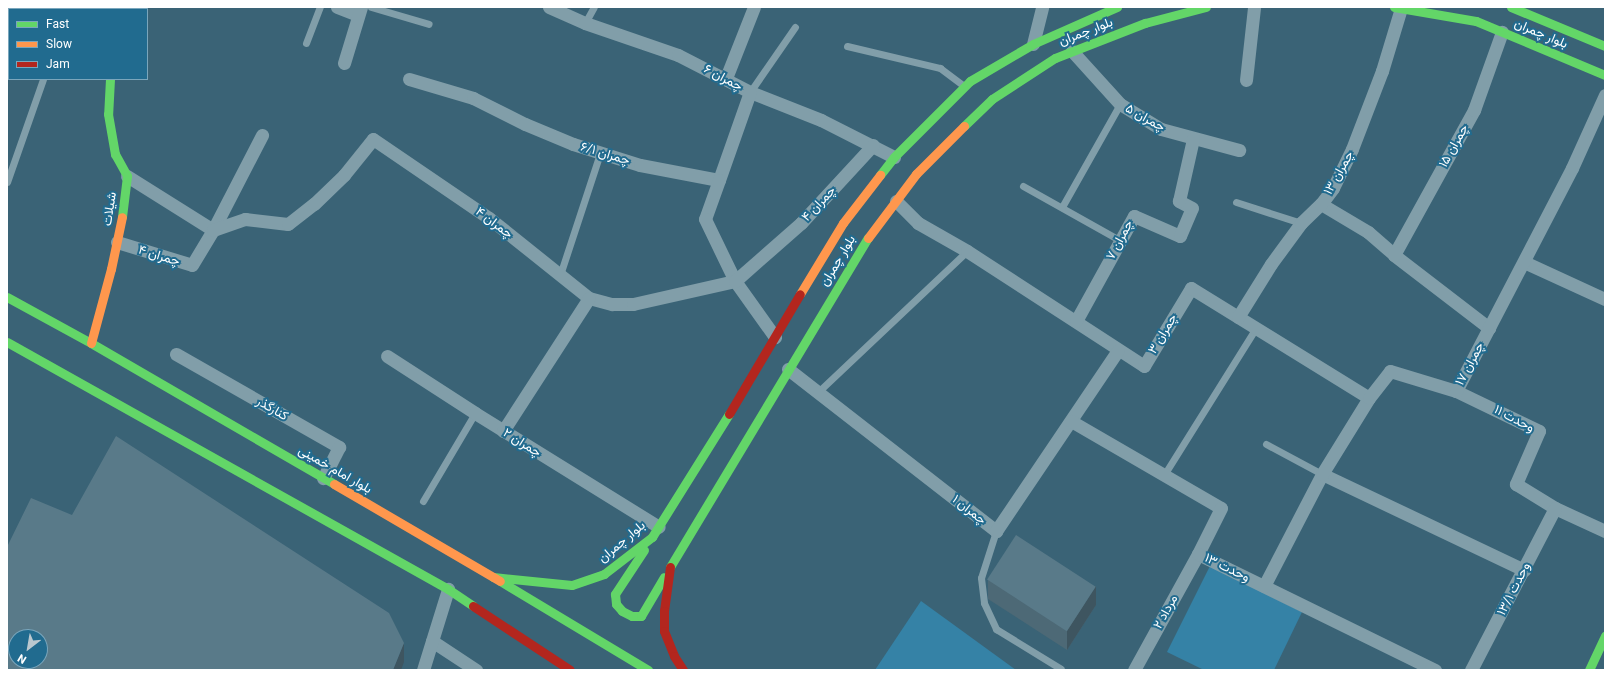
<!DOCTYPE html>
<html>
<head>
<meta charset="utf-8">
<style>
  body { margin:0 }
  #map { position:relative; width:1612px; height:677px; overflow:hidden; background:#3a6376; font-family:Roboto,Vazirmatn,sans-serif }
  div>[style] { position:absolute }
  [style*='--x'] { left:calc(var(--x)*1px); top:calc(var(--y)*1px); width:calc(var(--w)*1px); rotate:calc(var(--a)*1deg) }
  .green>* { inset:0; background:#3582a6 }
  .lane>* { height:7px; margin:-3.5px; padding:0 3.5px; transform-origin:3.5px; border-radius:3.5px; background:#819ea9 }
  .street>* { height:13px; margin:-6.5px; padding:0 6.5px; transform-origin:6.5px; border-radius:6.5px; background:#819ea9 }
  .fast>* { height:9px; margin:-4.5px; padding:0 4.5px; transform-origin:4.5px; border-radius:4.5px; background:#63d668 }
  .slow>* { height:9px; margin:-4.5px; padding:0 4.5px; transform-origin:4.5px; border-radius:4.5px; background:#ff974d }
  .jam>* { height:9px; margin:-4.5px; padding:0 4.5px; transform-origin:4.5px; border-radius:4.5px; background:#b3261e }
  .wall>* { inset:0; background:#4d6976 }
  .shaded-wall>* { inset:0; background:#3e5560 }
  .building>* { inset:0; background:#597a89; transform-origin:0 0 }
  span { translate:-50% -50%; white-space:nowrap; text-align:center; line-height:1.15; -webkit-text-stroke:4px #216b8f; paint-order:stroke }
  .street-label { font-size:13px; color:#fff }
  .frame { position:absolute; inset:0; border:8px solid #fff; pointer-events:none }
  .legend { position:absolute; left:8px; top:8px; width:140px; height:72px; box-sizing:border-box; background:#216b8f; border:1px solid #7aa6bc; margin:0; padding:5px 7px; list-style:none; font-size:12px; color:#fff }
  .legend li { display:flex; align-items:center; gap:8px; height:20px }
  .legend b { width:20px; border:1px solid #7aa6bc }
  .north { position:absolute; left:8px; top:629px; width:40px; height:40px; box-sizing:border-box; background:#216b8f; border:1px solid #7aa6bc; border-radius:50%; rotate:211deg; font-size:11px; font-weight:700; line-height:16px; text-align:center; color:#fff }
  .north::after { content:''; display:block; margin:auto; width:14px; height:18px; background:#bac8cf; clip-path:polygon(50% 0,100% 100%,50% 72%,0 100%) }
</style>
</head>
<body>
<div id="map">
  <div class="green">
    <div style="clip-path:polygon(1210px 566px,1302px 612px,1274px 670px,1204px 670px,1167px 652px)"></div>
    <div style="clip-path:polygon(921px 601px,1016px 670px,875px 670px)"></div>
  </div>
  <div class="lane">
    <div style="--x:371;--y:7;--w:60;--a:16.3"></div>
    <div style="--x:68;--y:9;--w:2;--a:-63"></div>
    <div style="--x:585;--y:23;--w:18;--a:-61"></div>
    <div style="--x:306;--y:43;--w:39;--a:-69"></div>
    <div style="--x:847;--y:46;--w:96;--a:13.3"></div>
    <div style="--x:940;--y:68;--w:30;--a:37"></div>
    <div style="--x:750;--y:92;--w:79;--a:-55.3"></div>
    <div style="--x:7;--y:182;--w:109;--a:-70.7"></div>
    <div style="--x:1023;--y:186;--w:112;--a:29.3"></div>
    <div style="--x:1236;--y:202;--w:68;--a:17.9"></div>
    <div style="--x:1062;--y:207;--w:118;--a:-60.6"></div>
    <div style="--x:560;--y:275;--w:128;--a:-71.8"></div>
    <div style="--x:818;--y:392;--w:205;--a:-43.4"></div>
    <div style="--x:1266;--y:444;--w:64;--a:28.2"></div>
    <div style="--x:1164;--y:475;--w:173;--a:-58"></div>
    <div style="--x:423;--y:501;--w:102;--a:-59.4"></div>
    <div style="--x:996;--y:531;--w:49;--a:107.7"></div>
    <div style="--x:981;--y:578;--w:25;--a:83"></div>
    <div style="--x:984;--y:603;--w:29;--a:65"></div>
    <div style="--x:996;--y:629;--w:76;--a:31.6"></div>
  </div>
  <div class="street">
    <div style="--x:337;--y:7;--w:22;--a:21"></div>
    <div style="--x:549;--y:7;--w:39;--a:24"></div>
    <div style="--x:585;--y:23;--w:98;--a:19"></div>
    <div style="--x:678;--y:55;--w:81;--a:27.2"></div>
    <div style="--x:750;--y:92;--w:76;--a:21.5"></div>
    <div style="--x:821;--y:120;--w:82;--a:26.9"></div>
    <div style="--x:1033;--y:44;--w:38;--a:-76"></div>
    <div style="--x:1072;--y:51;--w:72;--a:47.8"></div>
    <div style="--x:1120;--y:104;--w:48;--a:31.4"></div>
    <div style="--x:1161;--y:129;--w:81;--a:15.1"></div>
    <div style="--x:344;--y:63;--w:59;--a:-73.1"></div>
    <div style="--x:726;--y:78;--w:76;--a:-68.5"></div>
    <div style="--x:409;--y:79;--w:67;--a:16.5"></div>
    <div style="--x:473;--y:98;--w:58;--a:26.6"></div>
    <div style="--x:525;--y:124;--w:52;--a:22.6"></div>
    <div style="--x:573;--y:144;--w:70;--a:17.4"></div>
    <div style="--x:640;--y:165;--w:80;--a:10.8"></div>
    <div style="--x:719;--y:180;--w:93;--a:-70.6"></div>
    <div style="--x:1246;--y:80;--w:73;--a:-83.7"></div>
    <div style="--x:127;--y:176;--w:102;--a:32.1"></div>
    <div style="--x:213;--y:230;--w:107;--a:-62.7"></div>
    <div style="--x:719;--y:180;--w:41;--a:109.7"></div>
    <div style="--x:705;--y:219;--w:69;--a:64.2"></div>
    <div style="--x:735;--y:281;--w:69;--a:54.5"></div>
    <div style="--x:896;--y:201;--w:31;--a:45"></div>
    <div style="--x:918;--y:223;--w:56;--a:29.7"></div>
    <div style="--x:967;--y:251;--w:211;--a:33"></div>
    <div style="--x:1144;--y:366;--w:91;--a:-58.9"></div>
    <div style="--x:1191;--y:288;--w:209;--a:31.7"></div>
    <div style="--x:1321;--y:204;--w:55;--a:30.8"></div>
    <div style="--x:1368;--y:232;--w:35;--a:41"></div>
    <div style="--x:1394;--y:255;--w:120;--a:37.5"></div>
    <div style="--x:117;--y:242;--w:78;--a:17"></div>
    <div style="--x:192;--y:265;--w:41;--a:-59"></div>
    <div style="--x:213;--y:230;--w:34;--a:-19"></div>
    <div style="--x:245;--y:219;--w:43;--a:6.6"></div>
    <div style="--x:288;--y:224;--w:33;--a:-38"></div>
    <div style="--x:314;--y:204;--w:42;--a:-44"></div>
    <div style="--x:344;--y:175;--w:46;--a:-51.1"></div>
    <div style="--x:373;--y:139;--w:140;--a:34.3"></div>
    <div style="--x:489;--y:218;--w:128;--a:38.7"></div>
    <div style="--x:589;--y:298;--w:24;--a:15"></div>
    <div style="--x:612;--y:304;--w:21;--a:0"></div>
    <div style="--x:633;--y:304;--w:105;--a:-12.7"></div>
    <div style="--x:735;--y:281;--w:88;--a:-41.3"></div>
    <div style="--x:801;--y:223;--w:106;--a:-47.3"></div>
    <div style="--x:1394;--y:255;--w:166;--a:-61.1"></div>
    <div style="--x:1474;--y:110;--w:83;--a:-70.3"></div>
    <div style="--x:1524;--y:262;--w:89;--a:24.6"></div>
    <div style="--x:1238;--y:317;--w:62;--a:-58.1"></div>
    <div style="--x:1271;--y:264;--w:51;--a:-53.8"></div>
    <div style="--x:1301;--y:223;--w:28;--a:-44"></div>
    <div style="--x:1321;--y:204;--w:20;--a:-53"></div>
    <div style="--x:1333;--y:188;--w:43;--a:-64"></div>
    <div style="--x:1352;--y:149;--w:84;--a:-69"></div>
    <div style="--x:1382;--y:71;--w:66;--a:-73.2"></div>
    <div style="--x:1076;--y:321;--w:120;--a:-61.1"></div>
    <div style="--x:1134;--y:216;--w:50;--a:23.5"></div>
    <div style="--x:1180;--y:236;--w:30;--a:-67"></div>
    <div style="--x:1192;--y:208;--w:15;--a:-152"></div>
    <div style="--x:1179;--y:201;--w:64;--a:-77.3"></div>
    <div style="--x:176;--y:354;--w:188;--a:29.7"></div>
    <div style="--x:339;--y:447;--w:35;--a:117"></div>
    <div style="--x:387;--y:356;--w:105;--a:32.9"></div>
    <div style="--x:475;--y:413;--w:216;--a:31.8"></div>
    <div style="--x:788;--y:369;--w:264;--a:37.9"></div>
    <div style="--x:996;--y:531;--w:218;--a:-56"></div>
    <div style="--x:1456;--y:391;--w:92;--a:25.7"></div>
    <div style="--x:1539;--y:431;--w:58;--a:113.5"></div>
    <div style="--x:1516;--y:484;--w:46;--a:31.6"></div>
    <div style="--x:1555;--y:508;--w:55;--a:24.7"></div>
    <div style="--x:1071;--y:421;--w:173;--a:30.1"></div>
    <div style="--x:1221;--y:508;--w:51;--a:116.6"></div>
    <div style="--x:1198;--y:554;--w:132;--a:118.9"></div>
    <div style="--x:503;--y:431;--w:158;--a:-57.1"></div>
    <div style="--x:1322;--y:474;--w:224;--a:25.4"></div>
    <div style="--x:1198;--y:554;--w:264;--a:26.1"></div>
    <div style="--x:1264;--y:586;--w:126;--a:-62.6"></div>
    <div style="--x:1322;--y:474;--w:89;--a:-58.3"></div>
    <div style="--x:1369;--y:398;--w:34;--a:-52"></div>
    <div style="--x:1390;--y:371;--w:69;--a:16.9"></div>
    <div style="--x:1456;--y:391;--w:251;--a:-62.5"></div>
    <div style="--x:1572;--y:168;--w:80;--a:-65.7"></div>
    <div style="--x:432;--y:641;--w:53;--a:33.4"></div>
    <div style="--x:423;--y:670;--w:85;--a:-72.8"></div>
    <div style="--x:1471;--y:670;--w:182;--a:-62.6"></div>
  </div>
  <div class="fast">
    <div style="--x:1394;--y:7;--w:83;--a:9.7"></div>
    <div style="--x:1476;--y:21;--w:140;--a:22.7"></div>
    <div style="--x:1511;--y:7;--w:102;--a:22.5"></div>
    <div style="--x:110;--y:79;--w:35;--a:93"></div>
    <div style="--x:108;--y:114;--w:41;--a:80.1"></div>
    <div style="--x:115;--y:154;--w:25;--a:61"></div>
    <div style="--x:127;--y:176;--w:41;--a:97"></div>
    <div style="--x:964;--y:126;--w:39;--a:-44"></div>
    <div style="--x:992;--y:99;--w:75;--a:-33.1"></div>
    <div style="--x:1055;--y:58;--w:97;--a:-21.3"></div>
    <div style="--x:1145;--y:23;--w:63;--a:-14.7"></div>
    <div style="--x:880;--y:175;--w:23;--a:-52"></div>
    <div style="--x:894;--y:157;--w:107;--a:-45"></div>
    <div style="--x:970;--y:81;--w:73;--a:-30.4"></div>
    <div style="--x:1033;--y:44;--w:92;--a:-23.8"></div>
    <div style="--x:7;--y:297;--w:96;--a:28.7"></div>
    <div style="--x:91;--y:343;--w:281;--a:30.1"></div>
    <div style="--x:7;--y:342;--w:505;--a:29.25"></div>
    <div style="--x:448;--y:589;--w:30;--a:34"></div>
    <div style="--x:644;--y:550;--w:53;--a:123.4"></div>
    <div style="--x:615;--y:594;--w:10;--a:84"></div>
    <div style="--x:616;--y:604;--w:9;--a:49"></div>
    <div style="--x:622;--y:611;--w:11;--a:27"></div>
    <div style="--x:632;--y:616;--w:9;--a:0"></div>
    <div style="--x:641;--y:616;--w:45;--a:-59.5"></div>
    <div style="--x:670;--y:567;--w:384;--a:-59"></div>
    <div style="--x:493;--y:577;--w:79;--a:5.8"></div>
    <div style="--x:572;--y:585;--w:34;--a:-19"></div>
    <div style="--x:604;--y:574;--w:61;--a:-37.6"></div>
    <div style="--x:652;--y:537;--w:145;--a:-58"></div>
    <div style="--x:500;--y:581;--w:173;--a:31"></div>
    <div style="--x:1589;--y:670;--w:38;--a:-65"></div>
  </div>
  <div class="slow">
    <div style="--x:133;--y:9;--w:2;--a:-63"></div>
    <div style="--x:868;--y:238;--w:80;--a:-53.1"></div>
    <div style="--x:916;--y:174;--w:68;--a:-45"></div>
    <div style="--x:800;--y:294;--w:83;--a:-58.8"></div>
    <div style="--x:843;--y:223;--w:61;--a:-52.4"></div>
    <div style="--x:91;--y:343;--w:77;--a:-74.9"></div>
    <div style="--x:111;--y:269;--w:53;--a:-78.1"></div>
    <div style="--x:334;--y:484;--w:192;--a:30.3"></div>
  </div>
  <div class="jam">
    <div style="--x:729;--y:414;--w:139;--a:-59.4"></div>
    <div style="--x:670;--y:567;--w:44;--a:97.8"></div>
    <div style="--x:664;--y:611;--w:20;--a:90"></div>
    <div style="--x:664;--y:631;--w:27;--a:68"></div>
    <div style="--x:674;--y:656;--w:17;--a:57"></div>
    <div style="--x:473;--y:606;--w:116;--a:33.4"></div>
  </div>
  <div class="wall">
    <div style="clip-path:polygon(988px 580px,1096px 605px,1067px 650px,988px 599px)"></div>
  </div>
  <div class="shaded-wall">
    <div style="clip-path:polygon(1096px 586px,1096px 605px,1067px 650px,1067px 631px)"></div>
    <div style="clip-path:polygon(404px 643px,404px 662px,401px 670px,393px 670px)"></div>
  </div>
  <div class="building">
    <div style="clip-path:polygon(evenodd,116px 436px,389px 613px,404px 643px,393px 670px,7px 670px,7px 547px,31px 498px,72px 515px,116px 436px,16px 637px,40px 637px,40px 661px,16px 661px,16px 637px)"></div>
    <div style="left:1016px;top:535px;width:95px;height:53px;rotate:33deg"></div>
  </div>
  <div class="street-label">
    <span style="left:1086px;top:32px;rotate:-21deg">بلوار چمران</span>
    <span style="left:1541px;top:34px;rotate:23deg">بلوار چمران</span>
    <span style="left:723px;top:78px;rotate:28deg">چمران ۶</span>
    <span style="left:1145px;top:118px;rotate:29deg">چمران ۵</span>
    <span style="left:1454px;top:146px;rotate:-61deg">چمران ۱۵</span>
    <span style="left:605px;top:154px;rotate:17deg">چمران ۶/۱</span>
    <span style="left:1339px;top:173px;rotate:-61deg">چمران ۱۳</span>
    <span style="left:819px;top:204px;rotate:-47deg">چمران ۴</span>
    <span style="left:110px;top:209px;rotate:-81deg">شیلات</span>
    <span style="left:494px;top:223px;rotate:37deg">چمران ۴</span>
    <span style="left:1120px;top:240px;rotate:-62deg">چمران ۷</span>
    <span style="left:159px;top:256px;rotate:17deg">چمران ۴</span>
    <span style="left:838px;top:261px;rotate:-59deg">بلوار چمران</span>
    <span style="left:1163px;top:334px;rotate:-59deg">چمران ۳</span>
    <span style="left:1470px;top:364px;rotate:-62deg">چمران ۱۷</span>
    <span style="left:272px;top:409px;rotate:30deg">کنارگذر</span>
    <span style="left:1514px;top:419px;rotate:28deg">وحدت ۱۱</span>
    <span style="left:522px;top:443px;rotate:32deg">چمران ۲</span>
    <span style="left:335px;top:470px;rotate:30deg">بلوار امام خمینی</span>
    <span style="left:969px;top:510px;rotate:38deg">چمران ۱</span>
    <span style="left:622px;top:542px;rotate:-40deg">بلوار چمران</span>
    <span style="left:1227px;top:568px;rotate:26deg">وحدت ۱۳</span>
    <span style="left:1514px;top:589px;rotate:-63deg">وحدت ۱۳/۱</span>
    <span style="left:1166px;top:612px;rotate:-61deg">مرداد ۲</span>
  </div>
  <div class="frame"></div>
  <ul class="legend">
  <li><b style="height:5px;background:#63d668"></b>Fast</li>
  <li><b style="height:5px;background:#ff974d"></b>Slow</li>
  <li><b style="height:5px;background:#b3261e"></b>Jam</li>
  </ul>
  <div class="north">N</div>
</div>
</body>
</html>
